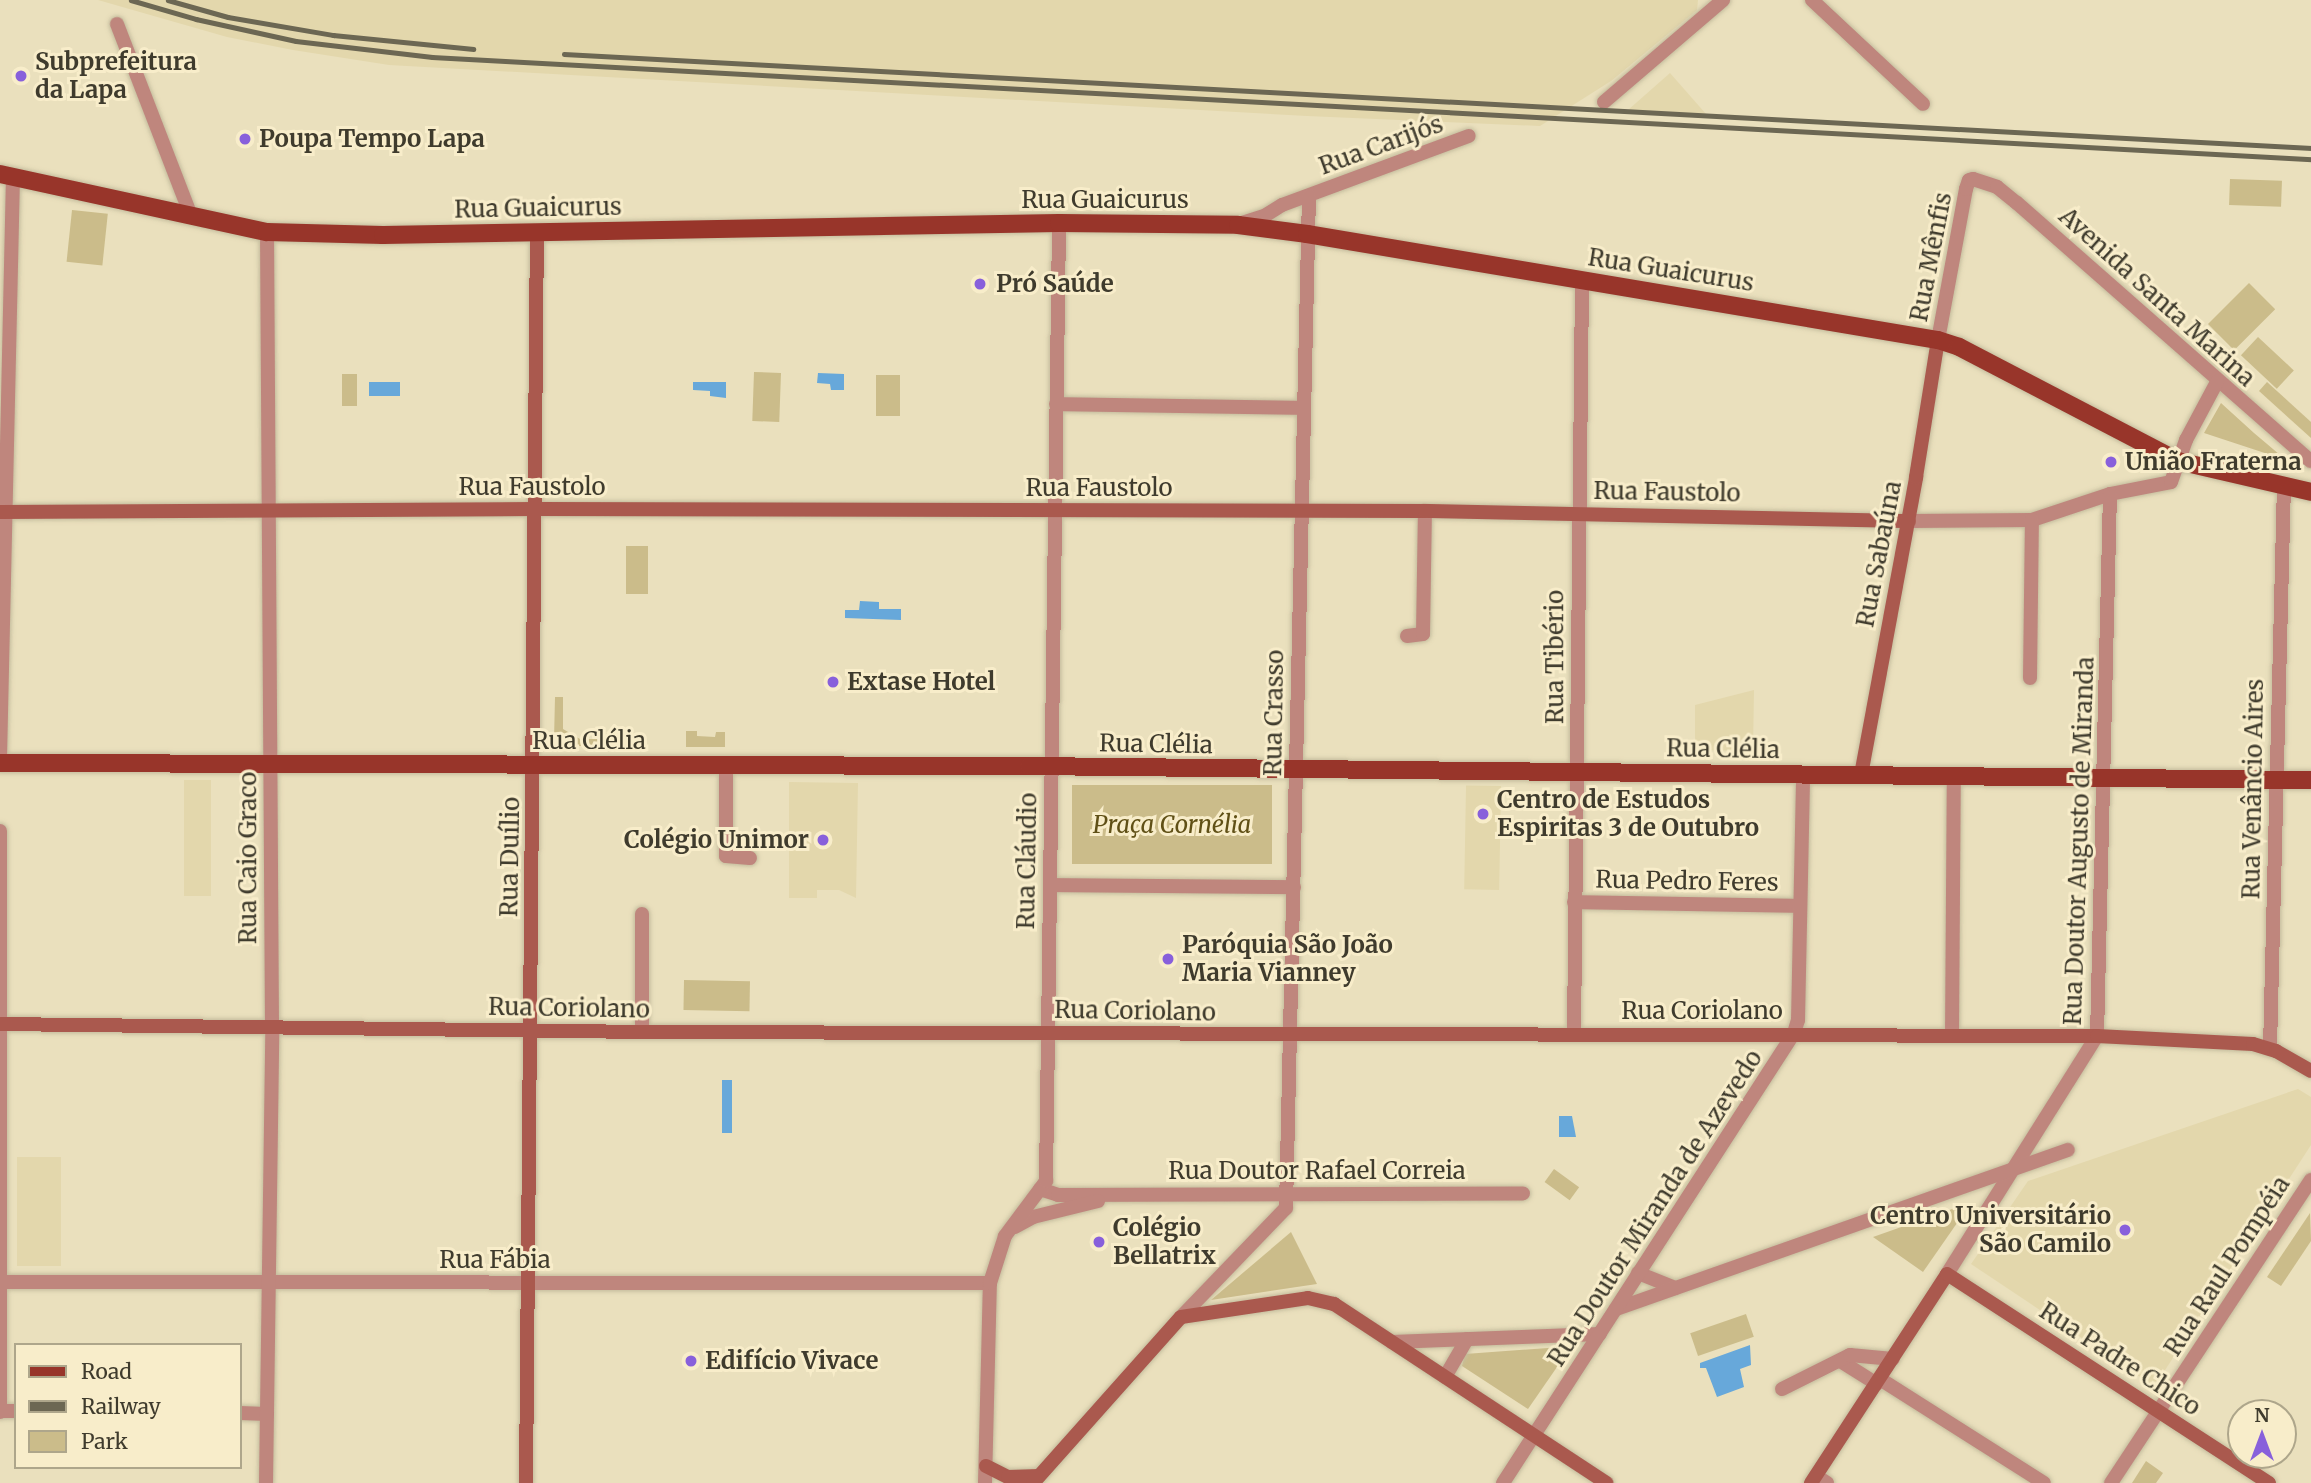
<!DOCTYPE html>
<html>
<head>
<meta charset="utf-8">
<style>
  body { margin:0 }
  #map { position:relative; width:2311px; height:1483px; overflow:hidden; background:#eae0bd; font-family:Merriweather,serif }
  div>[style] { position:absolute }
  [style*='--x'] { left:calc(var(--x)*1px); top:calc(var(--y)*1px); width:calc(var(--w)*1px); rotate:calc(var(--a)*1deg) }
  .built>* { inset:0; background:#e3d7ac; transform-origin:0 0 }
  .green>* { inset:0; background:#cbbc8a; transform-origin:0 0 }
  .water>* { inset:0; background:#67a8da; transform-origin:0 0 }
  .roads { filter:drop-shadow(0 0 2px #c4bc9d) drop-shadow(0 0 2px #c4bc9d) }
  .street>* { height:14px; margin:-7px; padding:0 7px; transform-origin:7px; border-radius:7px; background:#bf867d }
  .secondary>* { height:14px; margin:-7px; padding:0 7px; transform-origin:7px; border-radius:7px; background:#aa594e }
  .primary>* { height:18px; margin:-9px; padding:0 9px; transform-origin:9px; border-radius:9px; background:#98352a }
  .rail>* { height:4.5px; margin:-2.25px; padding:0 2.25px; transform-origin:2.25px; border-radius:2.25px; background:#6c6753 }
  .dots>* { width:19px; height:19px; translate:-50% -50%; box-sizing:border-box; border:4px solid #f8edca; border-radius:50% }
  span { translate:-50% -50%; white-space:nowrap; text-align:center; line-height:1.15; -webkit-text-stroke:6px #f8edca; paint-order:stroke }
  .poi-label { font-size:24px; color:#3f3b2d; font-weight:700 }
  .left { translate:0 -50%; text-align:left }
  .right { translate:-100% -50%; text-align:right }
  .street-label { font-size:24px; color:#3f3b2d }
  .park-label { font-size:24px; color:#605016; font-style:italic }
  .legend { position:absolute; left:14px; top:1343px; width:228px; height:126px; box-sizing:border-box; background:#f8edca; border:2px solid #aea68b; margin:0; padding:9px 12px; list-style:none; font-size:21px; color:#3f3b2d }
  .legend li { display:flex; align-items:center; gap:14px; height:35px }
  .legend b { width:35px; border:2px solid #aea68b }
  .north { position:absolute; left:2227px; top:1399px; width:70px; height:70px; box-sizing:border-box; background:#f8edca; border:2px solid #aea68b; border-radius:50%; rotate:0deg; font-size:19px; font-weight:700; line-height:28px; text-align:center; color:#3f3b2d }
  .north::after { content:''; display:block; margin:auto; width:24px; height:32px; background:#8860db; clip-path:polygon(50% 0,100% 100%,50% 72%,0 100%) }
</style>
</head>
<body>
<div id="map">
  <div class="built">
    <div style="clip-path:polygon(98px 0,1698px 0,1697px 10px,1611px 81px,1540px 126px,1307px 116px,389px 65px,293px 50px,227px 37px)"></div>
    <div style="clip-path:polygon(1670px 73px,1706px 114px,1628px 110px)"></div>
    <div style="clip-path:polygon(1754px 690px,1753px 751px,1695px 750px,1695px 705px)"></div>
    <div style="left:184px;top:780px;width:27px;height:116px"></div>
    <div style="clip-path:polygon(789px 782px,858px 783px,856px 898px,839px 890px,817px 890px,817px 898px,789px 898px)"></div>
    <div style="left:1501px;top:786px;width:104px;height:35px;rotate:91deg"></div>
    <div style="clip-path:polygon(2298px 1089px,2311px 1097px,2311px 1145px,2158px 1381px,2149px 1383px,1971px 1264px,2028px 1181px)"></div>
    <div style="left:17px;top:1157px;width:44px;height:109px"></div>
  </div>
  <div class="green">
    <div style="left:2230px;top:179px;width:52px;height:26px;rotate:2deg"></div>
    <div style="left:72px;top:210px;width:36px;height:52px;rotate:6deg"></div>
    <div style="left:2249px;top:283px;width:37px;height:58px;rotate:45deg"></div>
    <div style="left:2258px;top:337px;width:49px;height:25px;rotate:43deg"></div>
    <div style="left:754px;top:372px;width:27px;height:49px;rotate:2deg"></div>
    <div style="left:342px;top:374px;width:15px;height:32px"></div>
    <div style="left:876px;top:375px;width:24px;height:41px"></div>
    <div style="clip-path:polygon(2267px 382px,2311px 422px,2311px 438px,2259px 391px)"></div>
    <div style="clip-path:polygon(2221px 403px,2254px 433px,2286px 460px,2204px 433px)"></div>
    <div style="left:626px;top:546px;width:22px;height:48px"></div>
    <div style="clip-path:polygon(555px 697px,563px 697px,563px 729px,580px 739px,608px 739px,613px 734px,632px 734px,632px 746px,558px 746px,554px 740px)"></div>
    <div style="clip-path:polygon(686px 731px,697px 731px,697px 736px,715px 737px,716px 732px,725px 732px,725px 747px,686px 747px)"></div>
    <div style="left:1072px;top:785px;width:200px;height:79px"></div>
    <div style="left:684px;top:980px;width:66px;height:30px;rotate:1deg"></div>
    <div style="left:1554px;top:1169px;width:31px;height:16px;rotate:36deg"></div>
    <div style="clip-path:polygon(1958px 1207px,1964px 1213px,1923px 1272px,1873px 1237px)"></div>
    <div style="clip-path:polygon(2310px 1213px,2311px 1241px,2281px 1286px,2267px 1277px)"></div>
    <div style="clip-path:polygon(1291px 1232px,1317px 1284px,1211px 1300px)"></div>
    <div style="left:1746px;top:1314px;width:24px;height:59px;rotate:71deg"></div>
    <div style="clip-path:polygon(1561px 1347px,1566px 1354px,1528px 1409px,1462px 1366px,1465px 1354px)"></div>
    <div style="clip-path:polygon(2146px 1461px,2163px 1473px,2156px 1483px,2132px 1483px)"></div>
  </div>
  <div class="water">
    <div style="clip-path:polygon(818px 373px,844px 374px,844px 390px,831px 390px,830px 384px,817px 383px)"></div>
    <div style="left:369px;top:382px;width:31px;height:14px"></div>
    <div style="clip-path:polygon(693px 382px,726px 382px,726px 398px,710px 396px,710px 391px,693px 390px)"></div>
    <div style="clip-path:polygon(860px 601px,879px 602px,879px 609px,901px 609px,901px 620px,845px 618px,845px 610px,859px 610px)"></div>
    <div style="left:722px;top:1080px;width:10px;height:53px"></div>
    <div style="clip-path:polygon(1559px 1116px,1572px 1116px,1576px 1137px,1559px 1137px)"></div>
    <div style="clip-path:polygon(1750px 1345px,1751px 1365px,1740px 1369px,1744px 1387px,1717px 1397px,1706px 1368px,1700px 1368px,1700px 1363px)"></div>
  </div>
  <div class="roads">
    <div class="street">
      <div style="--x:1812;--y:0;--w:152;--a:43.1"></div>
      <div style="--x:117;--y:24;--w:206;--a:68.9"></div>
      <div style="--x:1604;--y:102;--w:157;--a:-40.6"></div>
      <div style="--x:1239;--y:224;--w:28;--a:-18"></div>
      <div style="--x:1266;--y:215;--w:19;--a:-32"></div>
      <div style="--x:1282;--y:205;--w:199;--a:-20.3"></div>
      <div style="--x:1938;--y:340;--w:154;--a:-79.5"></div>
      <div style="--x:1966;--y:189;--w:9;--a:-72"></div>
      <div style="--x:1969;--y:180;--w:4;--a:-14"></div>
      <div style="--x:1973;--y:179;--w:25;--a:18"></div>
      <div style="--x:1997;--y:187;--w:26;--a:39"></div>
      <div style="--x:2017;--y:203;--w:391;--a:41.3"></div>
      <div style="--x:1056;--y:404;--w:247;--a:0.9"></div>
      <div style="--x:1909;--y:521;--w:123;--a:-0.5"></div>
      <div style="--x:2032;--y:520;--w:82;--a:-18.4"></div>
      <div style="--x:2110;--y:494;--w:62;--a:-11.1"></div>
      <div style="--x:2171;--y:482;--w:45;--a:-70.3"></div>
      <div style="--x:2186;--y:440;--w:66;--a:-61.9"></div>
      <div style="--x:1407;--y:636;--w:16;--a:-7"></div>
      <div style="--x:1423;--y:634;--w:123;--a:-89.1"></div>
      <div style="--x:2030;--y:678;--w:158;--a:-89.3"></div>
      <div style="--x:0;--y:758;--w:581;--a:-88.72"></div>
      <div style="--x:726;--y:766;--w:90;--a:90"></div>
      <div style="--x:726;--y:856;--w:24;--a:5"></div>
      <div style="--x:0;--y:831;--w:581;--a:90"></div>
      <div style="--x:1050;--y:885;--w:244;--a:0.5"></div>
      <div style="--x:1574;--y:902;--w:226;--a:1"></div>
      <div style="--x:642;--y:914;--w:118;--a:90"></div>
      <div style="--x:1574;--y:1034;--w:753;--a:-89.39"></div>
      <div style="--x:1952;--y:1035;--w:259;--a:-89.6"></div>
      <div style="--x:2270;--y:1048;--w:564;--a:-88.58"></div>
      <div style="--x:1040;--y:1189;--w:19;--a:18"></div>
      <div style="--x:1058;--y:1195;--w:465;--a:-0.2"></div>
      <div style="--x:1015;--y:1227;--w:21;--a:-29"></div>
      <div style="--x:1033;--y:1217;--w:67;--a:-13.8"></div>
      <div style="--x:1638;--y:1273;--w:40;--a:22"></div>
      <div style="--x:1947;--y:1274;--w:281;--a:-57.8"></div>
      <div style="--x:2097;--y:1036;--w:542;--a:-88.63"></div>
      <div style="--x:0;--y:1282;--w:990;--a:0.06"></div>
      <div style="--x:1616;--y:1309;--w:479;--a:-19.4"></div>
      <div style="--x:1181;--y:1317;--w:151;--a:-46.1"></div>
      <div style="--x:1286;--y:1208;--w:1012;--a:-88.7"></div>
      <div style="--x:1392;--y:1342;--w:208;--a:-2.2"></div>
      <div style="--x:1842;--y:1362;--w:41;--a:32.2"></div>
      <div style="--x:1445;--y:1377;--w:44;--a:-59.9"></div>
      <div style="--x:1880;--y:1379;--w:194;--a:32.4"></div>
      <div style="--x:1782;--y:1389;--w:76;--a:-26.6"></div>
      <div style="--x:1850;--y:1355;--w:43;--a:5.3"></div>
      <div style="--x:0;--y:1411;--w:16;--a:0"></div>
      <div style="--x:240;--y:1413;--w:27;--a:2"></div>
      <div style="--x:1816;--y:1476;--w:13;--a:32"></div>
      <div style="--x:266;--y:1483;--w:457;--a:-89.2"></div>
      <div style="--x:272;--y:1026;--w:794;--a:-90.36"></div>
      <div style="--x:985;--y:1483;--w:200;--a:-88.6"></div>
      <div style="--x:990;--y:1283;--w:49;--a:-72.3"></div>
      <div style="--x:1005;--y:1236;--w:69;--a:-53.3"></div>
      <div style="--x:1046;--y:1181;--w:958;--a:-89.22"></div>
      <div style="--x:1503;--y:1483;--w:536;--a:-57.11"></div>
      <div style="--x:1794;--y:1033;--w:14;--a:-73"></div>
      <div style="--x:1798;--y:1020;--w:246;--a:-88.8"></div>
      <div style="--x:2111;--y:1483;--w:363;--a:-56.6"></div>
    </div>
    <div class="secondary">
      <div style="--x:0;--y:512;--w:535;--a:-0.32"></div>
      <div style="--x:535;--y:509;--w:890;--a:0.13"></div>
      <div style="--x:1425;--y:511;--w:484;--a:1.2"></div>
      <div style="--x:1861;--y:775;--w:303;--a:-79.5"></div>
      <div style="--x:1916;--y:477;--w:139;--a:-80.9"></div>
      <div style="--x:0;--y:1024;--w:642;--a:0.71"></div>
      <div style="--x:642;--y:1032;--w:1455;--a:0.16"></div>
      <div style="--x:2097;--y:1036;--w:156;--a:2.9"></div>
      <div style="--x:2253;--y:1044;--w:24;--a:17"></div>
      <div style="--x:2276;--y:1051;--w:40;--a:29.7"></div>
      <div style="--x:986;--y:1466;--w:25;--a:27"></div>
      <div style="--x:1008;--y:1477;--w:31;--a:-2"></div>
      <div style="--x:526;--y:1483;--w:1251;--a:-89.5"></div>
      <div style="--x:1033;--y:1483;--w:222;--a:-48.3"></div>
      <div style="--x:1181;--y:1317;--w:128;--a:-8.5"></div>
      <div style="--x:1308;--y:1298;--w:27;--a:13"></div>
      <div style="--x:1334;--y:1304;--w:326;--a:33.3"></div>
      <div style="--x:1811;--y:1483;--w:249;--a:-56.9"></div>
      <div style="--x:1947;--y:1274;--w:384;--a:33"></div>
    </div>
    <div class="primary">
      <div style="--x:0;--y:174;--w:273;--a:12.3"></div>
      <div style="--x:267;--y:232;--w:116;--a:1.5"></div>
      <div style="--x:383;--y:235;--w:676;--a:-1.02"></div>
      <div style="--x:1059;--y:223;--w:179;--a:0.6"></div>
      <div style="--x:1238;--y:225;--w:70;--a:7.4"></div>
      <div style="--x:1307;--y:234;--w:640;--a:9.54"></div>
      <div style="--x:1938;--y:340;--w:22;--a:18"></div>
      <div style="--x:1959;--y:347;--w:247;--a:27.5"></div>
      <div style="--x:2178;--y:461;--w:137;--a:13.1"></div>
      <div style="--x:0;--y:763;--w:1029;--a:0.17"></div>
      <div style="--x:1029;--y:766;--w:1282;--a:0.63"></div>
    </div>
  </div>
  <div class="rail">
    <div style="--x:131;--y:0;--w:68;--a:16.3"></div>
    <div style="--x:196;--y:19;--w:102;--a:12.4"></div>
    <div style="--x:296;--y:41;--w:137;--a:6.7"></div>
    <div style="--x:432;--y:57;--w:1882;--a:3.11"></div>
    <div style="--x:168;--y:0;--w:62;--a:15.8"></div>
    <div style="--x:228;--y:17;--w:107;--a:9.7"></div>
    <div style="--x:333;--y:35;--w:141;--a:5.7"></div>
    <div style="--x:564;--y:54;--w:1750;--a:3.08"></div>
  </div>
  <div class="dots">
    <div style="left:21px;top:76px;background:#8860db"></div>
    <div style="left:245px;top:139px;background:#8860db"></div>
    <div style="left:980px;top:284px;background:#8860db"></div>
    <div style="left:2111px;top:462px;background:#8860db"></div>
    <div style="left:833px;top:682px;background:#8860db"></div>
    <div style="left:1483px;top:814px;background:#8860db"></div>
    <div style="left:823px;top:840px;background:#8860db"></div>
    <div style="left:1168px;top:959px;background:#8860db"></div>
    <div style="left:2125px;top:1230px;background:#8860db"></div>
    <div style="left:1099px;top:1242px;background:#8860db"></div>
    <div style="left:691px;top:1361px;background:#8860db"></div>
  </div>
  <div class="poi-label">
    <span class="left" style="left:35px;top:76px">Subprefeitura<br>da Lapa</span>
    <span class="left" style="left:259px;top:139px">Poupa Tempo Lapa</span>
    <span class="left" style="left:996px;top:284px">Pró Saúde</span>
    <span class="left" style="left:2125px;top:462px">União Fraterna</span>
    <span class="left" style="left:847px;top:682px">Extase Hotel</span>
    <span class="left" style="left:1497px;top:814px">Centro de Estudos<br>Espiritas 3 de Outubro</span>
    <span class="right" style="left:809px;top:840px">Colégio Unimor</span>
    <span class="left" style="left:1182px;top:959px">Paróquia São João<br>Maria Vianney</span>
    <span class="right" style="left:2111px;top:1230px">Centro Universitário<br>São Camilo</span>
    <span class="left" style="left:1113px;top:1242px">Colégio<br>Bellatrix</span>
    <span class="left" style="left:705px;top:1361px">Edifício Vivace</span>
  </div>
  <div class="street-label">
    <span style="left:1381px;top:145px;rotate:-20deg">Rua Carijós</span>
    <span style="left:1105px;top:200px">Rua Guaicurus</span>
    <span style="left:538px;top:208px;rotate:-1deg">Rua Guaicurus</span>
    <span style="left:1931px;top:257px;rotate:-79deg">Rua Mênfis</span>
    <span style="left:1671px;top:270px;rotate:9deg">Rua Guaicurus</span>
    <span style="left:2157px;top:297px;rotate:42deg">Avenida Santa Marina</span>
    <span style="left:532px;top:487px">Rua Faustolo</span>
    <span style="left:1099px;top:488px">Rua Faustolo</span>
    <span style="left:1667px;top:492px;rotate:1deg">Rua Faustolo</span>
    <span style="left:1879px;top:554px;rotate:-79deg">Rua Sabaúna</span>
    <span style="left:1555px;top:657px;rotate:-90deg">Rua Tibério</span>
    <span style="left:1274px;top:713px;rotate:-89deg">Rua Crasso</span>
    <span style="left:589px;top:741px">Rua Clélia</span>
    <span style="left:1156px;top:744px;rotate:1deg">Rua Clélia</span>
    <span style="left:1723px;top:749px;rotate:1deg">Rua Clélia</span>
    <span style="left:2253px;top:789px;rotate:-89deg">Rua Venâncio Aires</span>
    <span style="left:2079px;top:841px;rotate:-88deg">Rua Doutor Augusto de Miranda</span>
    <span style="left:510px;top:857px;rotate:-89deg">Rua Duílio</span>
    <span style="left:248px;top:858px;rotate:-90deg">Rua Caio Graco</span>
    <span style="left:1027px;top:861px;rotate:-89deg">Rua Cláudio</span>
    <span style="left:1687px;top:881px;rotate:1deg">Rua Pedro Feres</span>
    <span style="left:569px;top:1008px;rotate:1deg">Rua Coriolano</span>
    <span style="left:1135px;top:1011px;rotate:1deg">Rua Coriolano</span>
    <span style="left:1702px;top:1011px">Rua Coriolano</span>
    <span style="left:1317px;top:1171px">Rua Doutor Rafael Correia</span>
    <span style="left:1655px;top:1208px;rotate:-57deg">Rua Doutor Miranda de Azevedo</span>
    <span style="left:495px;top:1260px">Rua Fábia</span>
    <span style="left:2227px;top:1266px;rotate:-57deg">Rua Raul Pompéia</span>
    <span style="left:2120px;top:1359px;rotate:33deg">Rua Padre Chico</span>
  </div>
  <div class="park-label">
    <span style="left:1172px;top:825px">Praça Cornélia</span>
  </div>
  <ul class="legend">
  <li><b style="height:9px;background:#98352a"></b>Road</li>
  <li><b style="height:9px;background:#6c6753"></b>Railway</li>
  <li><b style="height:19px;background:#cbbc8a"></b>Park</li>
  </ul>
  <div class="north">N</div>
</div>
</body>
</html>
